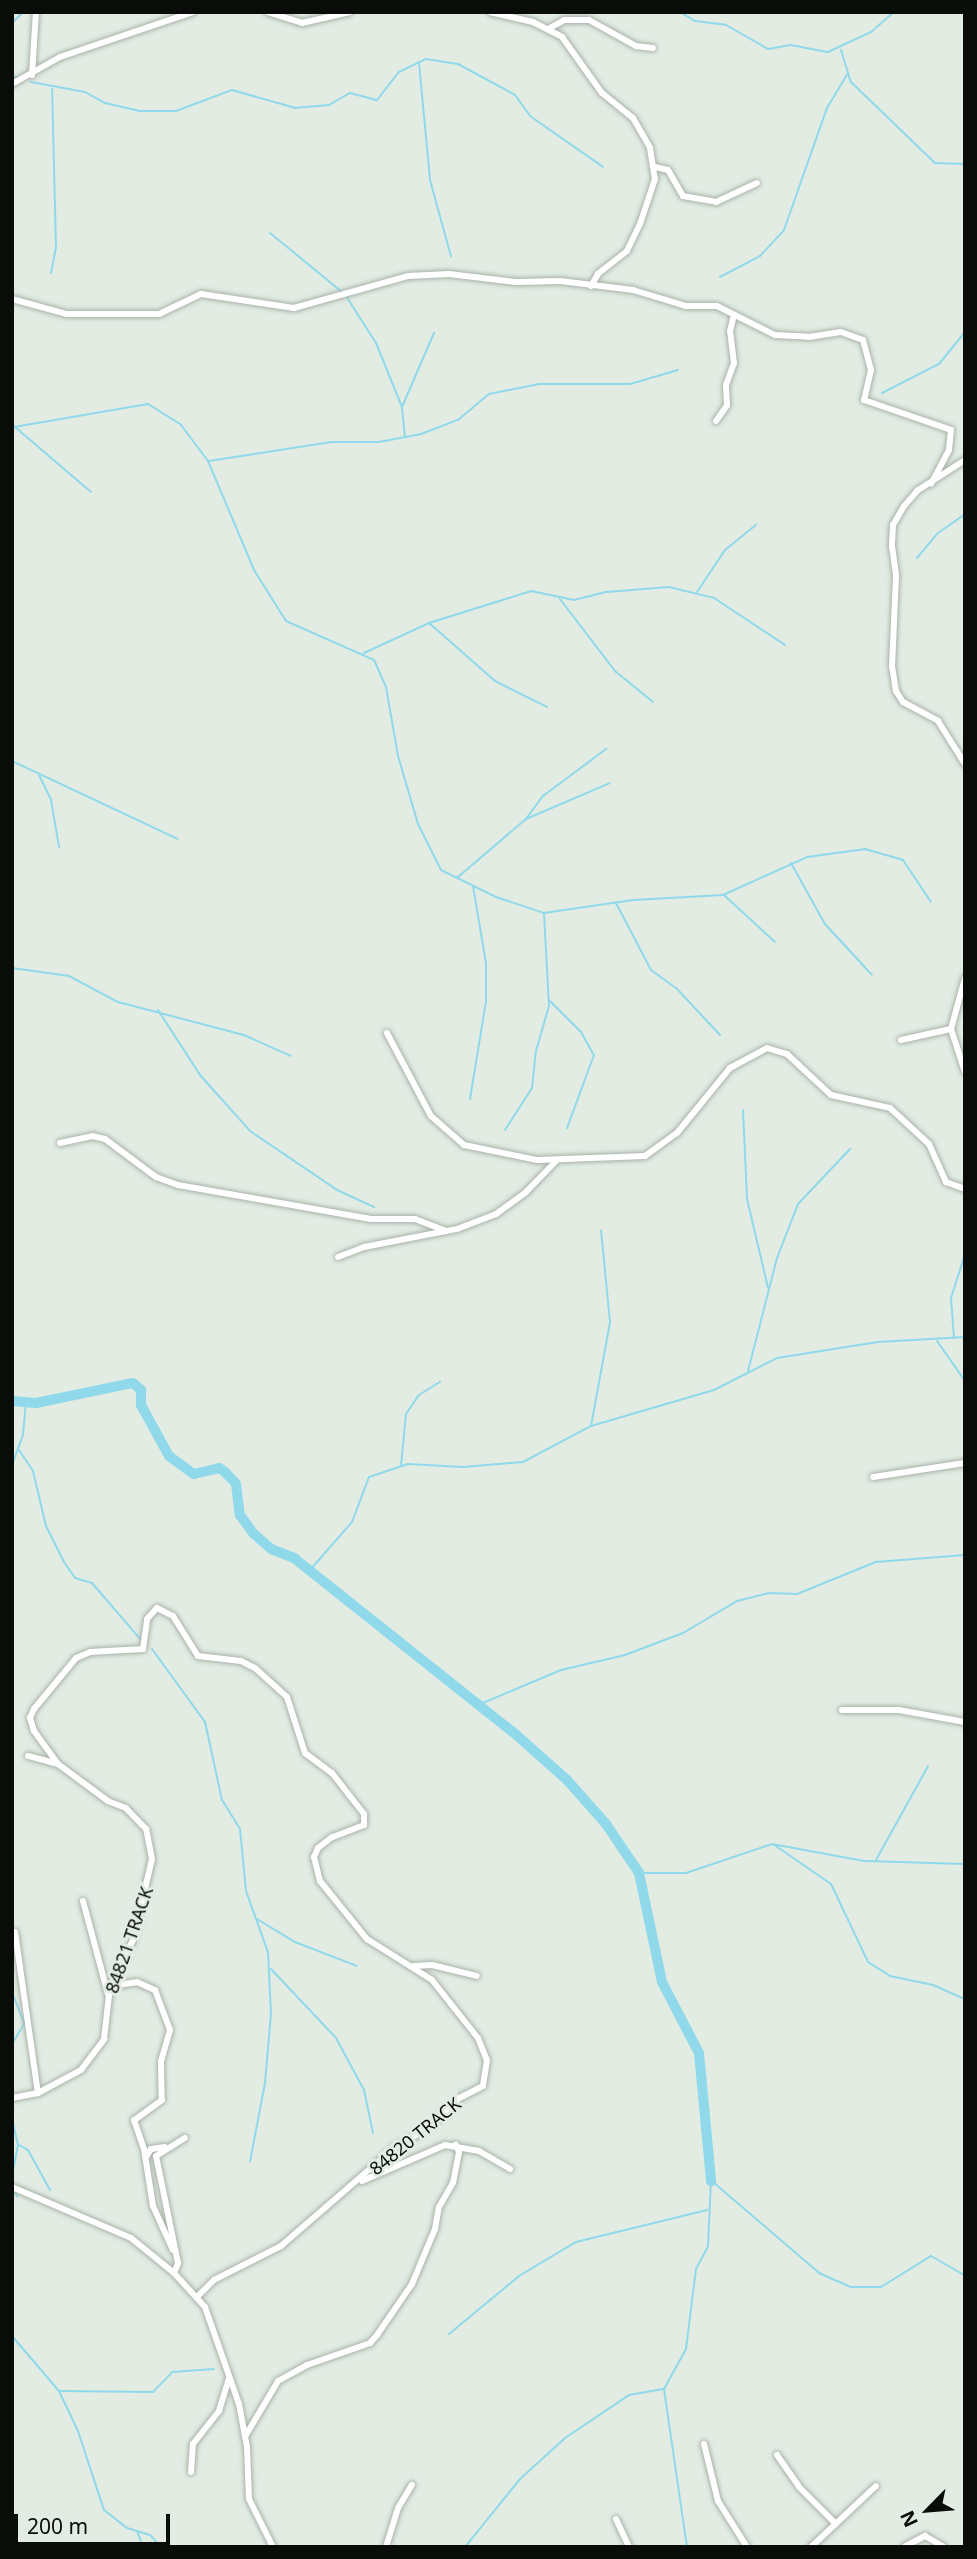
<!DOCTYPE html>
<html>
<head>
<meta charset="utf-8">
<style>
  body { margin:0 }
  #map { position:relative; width:977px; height:2559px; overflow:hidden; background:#e2ece3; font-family:"Noto Sans",sans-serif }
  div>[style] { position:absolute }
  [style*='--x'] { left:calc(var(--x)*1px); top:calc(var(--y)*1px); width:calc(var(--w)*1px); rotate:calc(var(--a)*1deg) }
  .stream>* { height:2px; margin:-1px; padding:0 1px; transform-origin:1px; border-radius:1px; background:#90d9eb }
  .river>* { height:10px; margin:-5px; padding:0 5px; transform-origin:5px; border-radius:5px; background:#90d9eb }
  .roads { filter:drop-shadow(0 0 2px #aab3aa) drop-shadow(0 0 2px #aab3aa) }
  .minor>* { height:6px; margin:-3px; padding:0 3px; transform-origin:3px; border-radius:3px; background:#fff }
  span { translate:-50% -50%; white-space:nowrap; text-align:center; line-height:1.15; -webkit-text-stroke:6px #e2ece3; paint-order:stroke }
  .street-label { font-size:18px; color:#090c09 }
  .frame { position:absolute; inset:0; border:14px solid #090c09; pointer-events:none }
  .north { position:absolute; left:893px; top:2475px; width:70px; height:70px; -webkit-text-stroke:5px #e2ece3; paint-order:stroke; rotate:245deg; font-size:19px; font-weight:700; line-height:28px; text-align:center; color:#090c09 }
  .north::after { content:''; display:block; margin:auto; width:24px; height:32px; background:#090c09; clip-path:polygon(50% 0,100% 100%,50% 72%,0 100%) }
  .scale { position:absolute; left:14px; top:2514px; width:156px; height:32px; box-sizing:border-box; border:4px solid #090c09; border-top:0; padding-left:9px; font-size:21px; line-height:24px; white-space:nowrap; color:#090c09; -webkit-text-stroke:5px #e2ece3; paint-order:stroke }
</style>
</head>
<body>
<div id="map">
  <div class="stream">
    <div style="--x:680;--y:12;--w:17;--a:31"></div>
    <div style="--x:695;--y:21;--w:31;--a:7"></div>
    <div style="--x:726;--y:25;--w:48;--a:29.7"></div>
    <div style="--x:768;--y:49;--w:23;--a:-10"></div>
    <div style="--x:791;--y:45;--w:38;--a:11"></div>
    <div style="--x:828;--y:52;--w:47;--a:-24.9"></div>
    <div style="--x:871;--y:32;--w:30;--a:-41"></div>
    <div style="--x:12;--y:23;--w:16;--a:-45"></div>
    <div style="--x:841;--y:50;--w:34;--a:73"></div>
    <div style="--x:851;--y:82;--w:117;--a:44"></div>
    <div style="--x:935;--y:163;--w:30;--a:2"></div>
    <div style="--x:419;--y:63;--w:118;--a:84.6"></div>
    <div style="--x:430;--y:180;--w:79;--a:74.6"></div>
    <div style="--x:12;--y:77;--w:7;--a:0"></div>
    <div style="--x:31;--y:82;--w:55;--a:10.5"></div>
    <div style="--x:85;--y:92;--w:23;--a:29"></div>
    <div style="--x:105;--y:103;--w:37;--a:13"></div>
    <div style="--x:141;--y:111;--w:35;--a:0"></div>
    <div style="--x:176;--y:111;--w:60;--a:-20.6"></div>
    <div style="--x:232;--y:90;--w:66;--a:15.9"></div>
    <div style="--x:295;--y:108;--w:34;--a:-5"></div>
    <div style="--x:329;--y:105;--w:24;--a:-30"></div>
    <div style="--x:350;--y:93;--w:28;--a:15"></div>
    <div style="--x:377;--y:100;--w:36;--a:-52"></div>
    <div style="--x:399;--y:72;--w:30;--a:-26"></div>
    <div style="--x:426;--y:59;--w:32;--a:9"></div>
    <div style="--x:458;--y:64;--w:65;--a:28.5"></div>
    <div style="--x:515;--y:95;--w:26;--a:54"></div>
    <div style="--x:530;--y:116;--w:89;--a:34.9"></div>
    <div style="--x:270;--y:233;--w:93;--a:39.3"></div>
    <div style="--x:51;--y:273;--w:25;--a:-79"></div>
    <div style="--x:56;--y:248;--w:159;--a:-91.4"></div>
    <div style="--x:720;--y:277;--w:45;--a:-27.7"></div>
    <div style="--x:760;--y:256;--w:35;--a:-47"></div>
    <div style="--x:784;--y:230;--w:129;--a:-70.6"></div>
    <div style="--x:827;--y:108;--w:39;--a:-59"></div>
    <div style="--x:346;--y:296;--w:56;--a:57.4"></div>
    <div style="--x:376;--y:343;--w:69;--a:67.9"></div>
    <div style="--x:882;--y:393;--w:64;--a:-27"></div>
    <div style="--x:939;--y:364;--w:41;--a:-50.9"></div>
    <div style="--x:12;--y:422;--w:5;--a:68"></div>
    <div style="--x:14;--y:427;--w:136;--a:-9.7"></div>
    <div style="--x:148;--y:404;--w:39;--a:32"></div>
    <div style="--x:181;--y:425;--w:45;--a:53.1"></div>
    <div style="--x:208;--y:461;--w:118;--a:67.1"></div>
    <div style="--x:254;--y:570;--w:60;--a:57.9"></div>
    <div style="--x:286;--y:621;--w:96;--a:23.9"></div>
    <div style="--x:374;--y:660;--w:30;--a:66"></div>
    <div style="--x:386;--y:687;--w:70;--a:80.1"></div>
    <div style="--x:398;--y:756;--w:71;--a:73.6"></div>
    <div style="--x:418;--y:824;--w:51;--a:63.4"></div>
    <div style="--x:441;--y:870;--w:61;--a:26.1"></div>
    <div style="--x:496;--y:897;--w:51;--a:18.4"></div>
    <div style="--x:544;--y:913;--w:90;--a:-8.3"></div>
    <div style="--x:633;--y:900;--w:90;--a:-3.2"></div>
    <div style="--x:723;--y:895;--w:92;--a:-24.3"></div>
    <div style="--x:807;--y:857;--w:59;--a:-7.9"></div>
    <div style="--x:865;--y:849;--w:40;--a:16"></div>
    <div style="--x:903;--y:860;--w:50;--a:56.3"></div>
    <div style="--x:15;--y:427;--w:100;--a:40.5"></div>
    <div style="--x:405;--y:437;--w:30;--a:-96"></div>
    <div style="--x:402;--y:407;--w:81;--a:-66.6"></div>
    <div style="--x:209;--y:461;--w:124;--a:-8.8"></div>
    <div style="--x:332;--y:442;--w:47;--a:0"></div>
    <div style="--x:379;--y:442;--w:43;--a:-10.8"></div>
    <div style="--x:421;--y:434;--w:40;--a:-21"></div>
    <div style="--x:458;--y:420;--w:40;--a:-40"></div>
    <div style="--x:489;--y:394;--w:51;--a:-11.3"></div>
    <div style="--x:539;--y:384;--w:91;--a:0"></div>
    <div style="--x:630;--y:384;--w:50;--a:-16.3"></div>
    <div style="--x:917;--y:558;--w:33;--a:-50"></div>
    <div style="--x:938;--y:533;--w:33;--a:-35"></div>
    <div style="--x:697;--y:592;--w:50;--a:-56.3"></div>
    <div style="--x:725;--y:550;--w:40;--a:-39"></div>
    <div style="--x:560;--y:599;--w:91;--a:52.6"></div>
    <div style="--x:615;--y:671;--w:49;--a:39.2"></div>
    <div style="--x:429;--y:623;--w:88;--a:41.3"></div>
    <div style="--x:495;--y:681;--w:58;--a:26.6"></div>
    <div style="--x:364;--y:653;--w:72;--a:-24.8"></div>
    <div style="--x:429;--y:623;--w:107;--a:-17.4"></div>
    <div style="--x:531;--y:591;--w:44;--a:11.8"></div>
    <div style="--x:574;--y:600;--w:34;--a:-14"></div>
    <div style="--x:607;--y:592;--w:62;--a:-4.6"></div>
    <div style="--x:669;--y:587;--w:46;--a:13.7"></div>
    <div style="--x:714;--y:598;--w:85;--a:33.5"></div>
    <div style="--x:12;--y:761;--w:183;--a:25.2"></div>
    <div style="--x:39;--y:775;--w:28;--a:64"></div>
    <div style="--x:51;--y:800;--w:48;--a:80.3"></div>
    <div style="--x:526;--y:819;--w:29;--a:-54"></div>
    <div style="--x:543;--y:796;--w:79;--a:-36.7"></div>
    <div style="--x:791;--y:863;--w:70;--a:60.9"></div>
    <div style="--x:825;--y:924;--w:69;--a:47.3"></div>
    <div style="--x:458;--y:877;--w:89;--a:-40.5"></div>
    <div style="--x:526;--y:819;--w:91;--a:-23.2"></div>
    <div style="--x:724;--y:895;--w:69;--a:42.7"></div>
    <div style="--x:616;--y:903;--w:76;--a:62.4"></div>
    <div style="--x:651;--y:970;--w:32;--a:36"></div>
    <div style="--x:677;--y:989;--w:63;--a:46.9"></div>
    <div style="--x:12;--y:968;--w:58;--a:8"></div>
    <div style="--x:69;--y:976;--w:55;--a:28"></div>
    <div style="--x:118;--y:1002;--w:130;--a:14.7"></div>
    <div style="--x:244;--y:1035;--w:51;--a:24.1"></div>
    <div style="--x:549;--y:1000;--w:45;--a:45"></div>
    <div style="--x:581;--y:1032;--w:26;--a:61"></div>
    <div style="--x:594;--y:1055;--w:78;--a:110.3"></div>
    <div style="--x:158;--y:1010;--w:77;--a:57.1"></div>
    <div style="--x:200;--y:1075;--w:75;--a:48.2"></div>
    <div style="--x:250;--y:1131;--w:105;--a:34.1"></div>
    <div style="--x:337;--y:1190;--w:41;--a:24.7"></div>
    <div style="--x:470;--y:1099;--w:99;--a:-80.7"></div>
    <div style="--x:486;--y:1001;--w:38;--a:-90"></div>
    <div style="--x:486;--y:963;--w:78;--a:-99.6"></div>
    <div style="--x:743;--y:1110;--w:89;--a:87.4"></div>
    <div style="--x:747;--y:1199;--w:91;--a:76.7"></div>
    <div style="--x:505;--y:1130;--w:50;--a:-57.3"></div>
    <div style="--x:532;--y:1088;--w:37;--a:-84"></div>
    <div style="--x:536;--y:1051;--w:47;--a:-73.9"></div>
    <div style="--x:549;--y:1006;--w:92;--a:-93.1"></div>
    <div style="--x:954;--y:1338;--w:40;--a:-94.3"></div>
    <div style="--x:951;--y:1298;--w:46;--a:-72.3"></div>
    <div style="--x:937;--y:1341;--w:49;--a:55"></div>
    <div style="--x:748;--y:1371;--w:117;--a:-75.6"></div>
    <div style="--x:777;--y:1258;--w:58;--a:-68.7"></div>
    <div style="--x:798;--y:1204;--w:76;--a:-46.6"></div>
    <div style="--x:591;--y:1426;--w:106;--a:-79.6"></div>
    <div style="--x:610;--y:1322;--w:92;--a:-95.6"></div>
    <div style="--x:19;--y:1450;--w:25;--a:56"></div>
    <div style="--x:33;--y:1471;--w:57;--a:76.7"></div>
    <div style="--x:46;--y:1526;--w:40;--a:63.4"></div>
    <div style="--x:64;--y:1562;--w:19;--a:55"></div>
    <div style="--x:75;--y:1578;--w:18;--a:16"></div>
    <div style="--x:92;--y:1583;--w:75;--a:49.3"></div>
    <div style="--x:12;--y:1465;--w:32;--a:-70"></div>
    <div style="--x:23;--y:1435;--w:32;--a:-85"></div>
    <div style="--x:401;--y:1466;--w:52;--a:-84.5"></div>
    <div style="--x:406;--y:1414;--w:23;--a:-56"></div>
    <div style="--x:419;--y:1395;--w:25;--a:-32"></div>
    <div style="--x:310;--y:1570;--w:64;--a:-48.8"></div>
    <div style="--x:352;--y:1522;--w:48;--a:-69.3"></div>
    <div style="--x:369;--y:1477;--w:41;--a:-18.4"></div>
    <div style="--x:408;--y:1464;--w:55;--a:3.1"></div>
    <div style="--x:463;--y:1467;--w:60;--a:-4.8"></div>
    <div style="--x:523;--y:1462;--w:77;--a:-27.9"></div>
    <div style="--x:591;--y:1426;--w:128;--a:-16.3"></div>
    <div style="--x:714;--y:1390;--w:71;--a:-26.9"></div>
    <div style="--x:777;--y:1358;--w:102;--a:-9"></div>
    <div style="--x:878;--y:1342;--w:87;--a:-3.3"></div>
    <div style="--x:152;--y:1649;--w:90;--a:54"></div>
    <div style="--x:205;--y:1722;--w:80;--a:77.7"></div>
    <div style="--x:222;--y:1800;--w:34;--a:58"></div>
    <div style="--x:240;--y:1829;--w:62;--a:84.5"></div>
    <div style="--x:246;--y:1891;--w:65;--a:70.2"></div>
    <div style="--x:268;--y:1952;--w:62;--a:87.2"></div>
    <div style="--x:271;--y:2014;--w:69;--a:95"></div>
    <div style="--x:265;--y:2083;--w:80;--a:100.8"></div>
    <div style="--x:478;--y:1705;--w:90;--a:-22.9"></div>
    <div style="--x:561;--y:1670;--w:66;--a:-13.2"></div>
    <div style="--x:625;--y:1655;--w:62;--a:-20.8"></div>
    <div style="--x:683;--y:1633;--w:63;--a:-30.7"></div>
    <div style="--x:737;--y:1601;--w:32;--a:-14"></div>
    <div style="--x:768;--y:1593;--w:29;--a:2"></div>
    <div style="--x:797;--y:1594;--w:85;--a:-22.1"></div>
    <div style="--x:876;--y:1562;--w:89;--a:-4.5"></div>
    <div style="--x:773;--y:1844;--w:70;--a:34.6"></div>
    <div style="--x:831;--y:1884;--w:86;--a:64.6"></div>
    <div style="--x:868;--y:1962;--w:26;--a:32"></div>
    <div style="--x:890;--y:1976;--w:44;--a:11.8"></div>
    <div style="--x:933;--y:1985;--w:35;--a:24"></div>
    <div style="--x:876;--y:1860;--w:107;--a:-61"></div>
    <div style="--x:639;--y:1873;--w:47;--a:0"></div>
    <div style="--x:686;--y:1873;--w:91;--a:-18.6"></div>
    <div style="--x:772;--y:1844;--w:95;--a:10.4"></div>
    <div style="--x:865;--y:1861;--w:100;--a:1.7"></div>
    <div style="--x:257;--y:1919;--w:44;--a:31.2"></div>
    <div style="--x:295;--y:1942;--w:66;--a:21.2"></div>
    <div style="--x:271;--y:1969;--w:95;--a:46.7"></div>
    <div style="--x:336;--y:2038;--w:59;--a:61.7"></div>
    <div style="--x:364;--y:2090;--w:44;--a:78.2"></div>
    <div style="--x:12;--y:1992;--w:34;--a:69"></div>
    <div style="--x:24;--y:2024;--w:23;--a:121"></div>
    <div style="--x:12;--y:2119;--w:27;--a:77"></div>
    <div style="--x:18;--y:2145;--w:33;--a:101"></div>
    <div style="--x:19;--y:2145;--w:10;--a:29"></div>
    <div style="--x:28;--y:2150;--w:46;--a:61.2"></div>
    <div style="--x:12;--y:2181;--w:1;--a:45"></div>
    <div style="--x:713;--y:2182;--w:140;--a:40.6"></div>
    <div style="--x:819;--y:2273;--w:35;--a:24"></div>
    <div style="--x:851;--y:2287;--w:30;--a:0"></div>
    <div style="--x:881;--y:2287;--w:59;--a:-31.8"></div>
    <div style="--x:931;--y:2256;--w:39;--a:30"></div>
    <div style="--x:15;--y:2193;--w:4;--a:56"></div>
    <div style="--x:449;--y:2334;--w:91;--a:-39.6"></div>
    <div style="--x:519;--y:2276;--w:66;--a:-30.8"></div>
    <div style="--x:576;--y:2242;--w:135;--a:-13.7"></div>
    <div style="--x:12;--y:2336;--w:72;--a:49.5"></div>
    <div style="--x:59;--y:2391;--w:44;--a:64.6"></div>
    <div style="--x:78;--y:2431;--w:83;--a:71.8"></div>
    <div style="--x:104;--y:2510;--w:29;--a:38"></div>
    <div style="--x:127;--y:2528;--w:24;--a:17"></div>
    <div style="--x:150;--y:2535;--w:16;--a:47"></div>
    <div style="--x:59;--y:2391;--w:94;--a:0.6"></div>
    <div style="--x:153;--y:2392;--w:28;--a:-46"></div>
    <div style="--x:172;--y:2372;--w:42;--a:-4.1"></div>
    <div style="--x:137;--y:2531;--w:17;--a:69"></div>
    <div style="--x:465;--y:2547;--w:87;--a:-51"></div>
    <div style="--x:520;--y:2479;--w:61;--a:-42.3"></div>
    <div style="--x:565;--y:2438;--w:77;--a:-33.9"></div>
    <div style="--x:629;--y:2395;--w:36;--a:-10"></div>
    <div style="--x:687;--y:2547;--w:160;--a:-98.3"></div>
    <div style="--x:664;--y:2389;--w:46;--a:-61.2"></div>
    <div style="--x:686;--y:2349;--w:81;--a:-82.9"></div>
    <div style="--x:696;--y:2269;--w:26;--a:-62"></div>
    <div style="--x:708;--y:2246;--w:65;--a:-87.4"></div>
  </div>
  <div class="river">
    <div style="--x:12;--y:1401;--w:24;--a:5"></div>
    <div style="--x:36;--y:1403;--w:99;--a:-11.7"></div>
    <div style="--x:133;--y:1383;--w:11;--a:41"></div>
    <div style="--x:141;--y:1390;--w:15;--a:90"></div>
    <div style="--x:141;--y:1405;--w:58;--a:61.2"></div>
    <div style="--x:169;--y:1456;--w:31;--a:36"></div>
    <div style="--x:194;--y:1474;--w:26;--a:-13"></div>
    <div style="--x:219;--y:1468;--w:7;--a:34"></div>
    <div style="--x:225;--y:1472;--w:16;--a:47"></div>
    <div style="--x:236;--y:1484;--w:31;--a:83"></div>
    <div style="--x:240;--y:1515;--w:24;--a:54"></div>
    <div style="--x:254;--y:1534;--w:23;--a:41"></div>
    <div style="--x:271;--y:1549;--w:25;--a:21"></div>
    <div style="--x:294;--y:1558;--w:280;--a:38.5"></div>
    <div style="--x:513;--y:1732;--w:72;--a:41.6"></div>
    <div style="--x:567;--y:1780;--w:59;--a:48.4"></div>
    <div style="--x:606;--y:1824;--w:59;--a:56"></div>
    <div style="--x:639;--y:1873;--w:111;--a:78.1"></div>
    <div style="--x:662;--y:1982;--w:80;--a:62.5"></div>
    <div style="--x:699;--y:2053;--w:129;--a:84.6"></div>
  </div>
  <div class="roads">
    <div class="minor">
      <div style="--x:267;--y:12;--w:37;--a:17"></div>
      <div style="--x:302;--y:23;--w:49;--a:-12.9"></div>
      <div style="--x:490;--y:12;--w:44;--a:13.1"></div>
      <div style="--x:533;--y:22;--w:33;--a:27"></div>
      <div style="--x:562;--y:37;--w:69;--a:54.5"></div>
      <div style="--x:602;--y:93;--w:40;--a:39"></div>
      <div style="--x:633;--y:118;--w:34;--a:60"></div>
      <div style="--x:650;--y:148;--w:31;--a:81"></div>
      <div style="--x:655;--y:179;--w:47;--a:108.4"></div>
      <div style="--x:640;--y:224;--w:30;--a:116"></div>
      <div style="--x:627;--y:251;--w:37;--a:142"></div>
      <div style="--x:598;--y:274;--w:14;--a:120"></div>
      <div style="--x:548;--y:29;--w:18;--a:-29"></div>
      <div style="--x:564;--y:20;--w:25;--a:0"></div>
      <div style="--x:589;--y:20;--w:54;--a:29"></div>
      <div style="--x:636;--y:46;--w:17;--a:7"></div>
      <div style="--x:32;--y:75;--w:63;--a:-86.4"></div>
      <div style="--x:12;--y:84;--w:55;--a:-29.4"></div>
      <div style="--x:60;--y:57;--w:140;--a:-18.7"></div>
      <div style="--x:655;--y:167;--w:13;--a:13"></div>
      <div style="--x:668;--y:170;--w:30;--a:60"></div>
      <div style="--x:683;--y:196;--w:34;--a:10"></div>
      <div style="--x:716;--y:202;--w:45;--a:-24.9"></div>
      <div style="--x:12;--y:299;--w:57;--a:15.3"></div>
      <div style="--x:67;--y:314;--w:92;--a:0"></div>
      <div style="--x:159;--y:314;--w:47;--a:-25.5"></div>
      <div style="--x:201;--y:294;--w:94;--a:8.6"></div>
      <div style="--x:294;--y:308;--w:118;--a:-15.7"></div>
      <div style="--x:408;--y:276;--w:41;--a:-2.8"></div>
      <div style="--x:449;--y:274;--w:67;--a:6.8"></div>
      <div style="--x:516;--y:282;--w:44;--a:-1.3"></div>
      <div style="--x:560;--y:281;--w:74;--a:7"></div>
      <div style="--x:633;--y:290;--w:55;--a:16.8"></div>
      <div style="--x:686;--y:306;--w:31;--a:0"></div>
      <div style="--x:717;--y:306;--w:65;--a:26.6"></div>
      <div style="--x:775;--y:335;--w:34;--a:3"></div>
      <div style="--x:809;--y:337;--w:32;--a:-9"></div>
      <div style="--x:841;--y:332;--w:23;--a:20"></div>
      <div style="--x:863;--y:340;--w:31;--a:75"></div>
      <div style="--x:871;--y:370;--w:31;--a:103"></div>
      <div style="--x:864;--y:400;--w:92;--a:19"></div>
      <div style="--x:951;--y:430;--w:20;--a:96"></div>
      <div style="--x:949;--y:450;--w:38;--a:118"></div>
      <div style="--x:716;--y:421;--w:19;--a:-55"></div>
      <div style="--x:727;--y:405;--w:20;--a:-93"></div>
      <div style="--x:726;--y:385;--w:23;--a:-70"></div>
      <div style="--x:734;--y:363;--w:32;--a:-97"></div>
      <div style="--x:730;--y:331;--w:16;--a:-76"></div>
      <div style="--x:965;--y:460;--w:56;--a:147.4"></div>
      <div style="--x:918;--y:490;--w:21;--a:131"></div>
      <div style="--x:904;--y:506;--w:22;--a:120"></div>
      <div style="--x:893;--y:525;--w:21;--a:93"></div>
      <div style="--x:892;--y:546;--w:30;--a:82"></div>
      <div style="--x:896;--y:576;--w:90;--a:92.5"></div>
      <div style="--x:892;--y:666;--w:25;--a:81"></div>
      <div style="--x:896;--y:691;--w:13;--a:58"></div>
      <div style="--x:903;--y:702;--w:40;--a:28"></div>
      <div style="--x:938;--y:721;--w:51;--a:57.9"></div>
      <div style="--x:965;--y:978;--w:53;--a:105.4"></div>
      <div style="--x:951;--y:1029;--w:45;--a:72"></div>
      <div style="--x:387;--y:1033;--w:94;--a:62.1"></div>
      <div style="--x:431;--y:1116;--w:44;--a:41.3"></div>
      <div style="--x:464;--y:1145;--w:75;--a:11.6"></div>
      <div style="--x:537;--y:1160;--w:108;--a:-2.1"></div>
      <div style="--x:645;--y:1156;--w:39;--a:-36"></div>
      <div style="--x:677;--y:1133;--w:84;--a:-50.8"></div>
      <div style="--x:730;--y:1068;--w:42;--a:-28.4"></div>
      <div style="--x:767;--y:1048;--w:21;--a:17"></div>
      <div style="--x:787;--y:1054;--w:60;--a:43"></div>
      <div style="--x:831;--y:1095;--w:60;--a:12.4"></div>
      <div style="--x:890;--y:1108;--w:53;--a:42.7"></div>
      <div style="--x:929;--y:1144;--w:42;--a:65.9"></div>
      <div style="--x:946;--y:1182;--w:20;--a:20"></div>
      <div style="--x:901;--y:1040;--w:51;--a:-12.4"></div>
      <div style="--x:60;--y:1143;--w:33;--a:-12"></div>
      <div style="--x:92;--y:1136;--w:13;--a:13"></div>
      <div style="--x:105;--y:1139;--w:64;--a:36.7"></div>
      <div style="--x:156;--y:1177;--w:23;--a:20"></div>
      <div style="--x:178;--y:1185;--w:196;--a:10"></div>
      <div style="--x:371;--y:1219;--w:44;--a:0"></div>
      <div style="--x:415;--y:1219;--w:33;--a:21"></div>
      <div style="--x:338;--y:1257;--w:28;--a:-21"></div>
      <div style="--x:364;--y:1247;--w:95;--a:-11"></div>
      <div style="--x:457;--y:1229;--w:42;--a:-21"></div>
      <div style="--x:496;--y:1214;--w:37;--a:-36"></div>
      <div style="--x:526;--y:1192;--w:43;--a:-45.9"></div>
      <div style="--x:873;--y:1477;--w:93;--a:-8.7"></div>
      <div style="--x:842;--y:1710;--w:57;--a:0"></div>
      <div style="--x:899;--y:1710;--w:67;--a:10.3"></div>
      <div style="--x:58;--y:1764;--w:41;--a:-126"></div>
      <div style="--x:34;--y:1731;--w:14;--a:-107"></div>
      <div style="--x:30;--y:1718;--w:10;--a:-66"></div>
      <div style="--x:34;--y:1709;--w:66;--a:-50.5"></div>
      <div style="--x:76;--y:1658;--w:15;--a:-23"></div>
      <div style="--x:90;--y:1652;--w:53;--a:-3.2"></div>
      <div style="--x:143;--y:1649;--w:30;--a:-82"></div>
      <div style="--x:147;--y:1619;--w:15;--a:-48"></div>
      <div style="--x:157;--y:1608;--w:18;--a:27"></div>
      <div style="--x:173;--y:1616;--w:47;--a:58"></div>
      <div style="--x:198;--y:1656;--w:43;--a:6.6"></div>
      <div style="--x:241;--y:1661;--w:16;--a:27"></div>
      <div style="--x:255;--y:1668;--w:43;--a:42.2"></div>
      <div style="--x:287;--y:1697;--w:59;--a:72.2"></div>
      <div style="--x:305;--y:1753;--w:34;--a:37"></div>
      <div style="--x:332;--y:1773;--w:52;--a:52"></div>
      <div style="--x:364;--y:1814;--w:11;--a:90"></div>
      <div style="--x:364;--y:1825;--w:34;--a:159"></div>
      <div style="--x:332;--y:1837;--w:18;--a:142"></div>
      <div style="--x:318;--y:1848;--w:10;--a:114"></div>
      <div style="--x:314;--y:1857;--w:25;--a:76"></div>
      <div style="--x:320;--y:1881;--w:75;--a:51"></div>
      <div style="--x:367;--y:1939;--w:77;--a:32.2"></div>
      <div style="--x:432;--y:1980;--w:74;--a:51.6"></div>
      <div style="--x:478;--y:2038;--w:24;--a:68"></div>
      <div style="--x:487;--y:2060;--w:26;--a:99"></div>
      <div style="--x:483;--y:2086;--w:27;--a:153"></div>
      <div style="--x:459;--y:2098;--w:41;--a:135"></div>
      <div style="--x:430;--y:2127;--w:42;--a:149.7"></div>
      <div style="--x:394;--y:2148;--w:150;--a:139.1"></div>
      <div style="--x:281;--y:2246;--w:75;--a:153.1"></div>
      <div style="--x:214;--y:2280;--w:24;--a:135"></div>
      <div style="--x:83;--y:1901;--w:96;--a:75"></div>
      <div style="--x:15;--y:1932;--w:163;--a:81.9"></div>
      <div style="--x:414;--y:1966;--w:18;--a:-3"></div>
      <div style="--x:432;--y:1965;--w:46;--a:13.7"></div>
      <div style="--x:110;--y:1986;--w:27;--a:-8"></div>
      <div style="--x:137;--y:1982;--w:20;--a:24"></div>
      <div style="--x:155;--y:1990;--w:43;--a:69.4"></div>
      <div style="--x:170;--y:2030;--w:32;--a:106"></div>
      <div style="--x:161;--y:2061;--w:39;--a:89"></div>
      <div style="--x:162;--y:2100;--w:34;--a:144"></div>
      <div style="--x:134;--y:2120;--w:31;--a:71"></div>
      <div style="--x:144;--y:2149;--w:58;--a:81"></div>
      <div style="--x:153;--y:2206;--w:48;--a:65.6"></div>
      <div style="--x:12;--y:2098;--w:26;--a:-11"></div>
      <div style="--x:38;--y:2093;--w:49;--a:-28.1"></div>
      <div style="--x:81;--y:2070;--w:39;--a:-53"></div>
      <div style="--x:104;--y:2039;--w:53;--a:-83.5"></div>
      <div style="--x:110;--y:1986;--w:51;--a:-63.4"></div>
      <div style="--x:133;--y:1940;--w:83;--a:-76.8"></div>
      <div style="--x:152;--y:1859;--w:31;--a:-101"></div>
      <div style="--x:146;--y:1829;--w:29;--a:-134"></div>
      <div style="--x:126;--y:1808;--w:19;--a:-159"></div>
      <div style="--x:108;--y:1801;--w:62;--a:-143.5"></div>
      <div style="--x:58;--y:1764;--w:31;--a:-165"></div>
      <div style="--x:146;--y:2157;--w:9;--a:-58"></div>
      <div style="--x:151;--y:2149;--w:14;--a:-8"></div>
      <div style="--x:362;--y:2181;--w:90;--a:-23.4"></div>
      <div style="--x:445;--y:2145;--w:35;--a:10"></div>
      <div style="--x:479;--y:2151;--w:36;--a:30"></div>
      <div style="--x:12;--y:2187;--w:129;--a:23.2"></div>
      <div style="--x:131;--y:2238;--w:55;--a:39.1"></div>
      <div style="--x:174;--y:2273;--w:46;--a:47.6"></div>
      <div style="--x:205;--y:2307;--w:103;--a:70.7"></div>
      <div style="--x:239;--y:2404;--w:44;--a:79.5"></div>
      <div style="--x:247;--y:2447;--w:52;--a:87.8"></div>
      <div style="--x:249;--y:2499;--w:54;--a:63.4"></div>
      <div style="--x:174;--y:2273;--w:11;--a:-68"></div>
      <div style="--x:178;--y:2263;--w:109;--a:-101.6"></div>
      <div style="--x:156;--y:2156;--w:34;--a:-32"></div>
      <div style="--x:246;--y:2435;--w:63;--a:-59.3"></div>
      <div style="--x:278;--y:2381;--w:33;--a:-29"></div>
      <div style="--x:307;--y:2365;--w:67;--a:-19.2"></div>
      <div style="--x:370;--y:2343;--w:11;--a:-49"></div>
      <div style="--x:377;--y:2335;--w:62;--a:-55.5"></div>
      <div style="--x:412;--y:2284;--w:60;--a:-67.3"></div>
      <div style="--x:435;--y:2229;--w:22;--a:-80"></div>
      <div style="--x:439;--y:2207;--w:28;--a:-60"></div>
      <div style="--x:453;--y:2183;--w:32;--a:-79"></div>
      <div style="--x:459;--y:2152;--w:8;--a:-113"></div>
      <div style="--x:704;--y:2444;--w:59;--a:76.2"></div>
      <div style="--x:718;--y:2501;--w:54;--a:57.8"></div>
      <div style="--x:777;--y:2455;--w:39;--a:55"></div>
      <div style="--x:799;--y:2487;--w:52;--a:45"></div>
      <div style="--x:191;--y:2472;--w:28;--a:-86"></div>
      <div style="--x:193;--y:2444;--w:42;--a:-51.8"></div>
      <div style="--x:219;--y:2411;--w:34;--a:-73"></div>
      <div style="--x:616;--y:2519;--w:31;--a:65"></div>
      <div style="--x:386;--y:2547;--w:41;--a:-72.9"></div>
      <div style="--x:398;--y:2508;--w:27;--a:-59"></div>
      <div style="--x:811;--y:2547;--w:89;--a:-43.2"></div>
      <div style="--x:904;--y:2547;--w:24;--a:-28"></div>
      <div style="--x:925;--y:2536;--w:22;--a:30"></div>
    </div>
  </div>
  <div class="street-label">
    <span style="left:129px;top:1940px;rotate:-71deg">84821 TRACK</span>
    <span style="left:415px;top:2136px;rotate:-39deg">84820 TRACK</span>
  </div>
  <div class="frame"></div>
  <div class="north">N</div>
  <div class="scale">200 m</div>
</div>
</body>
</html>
